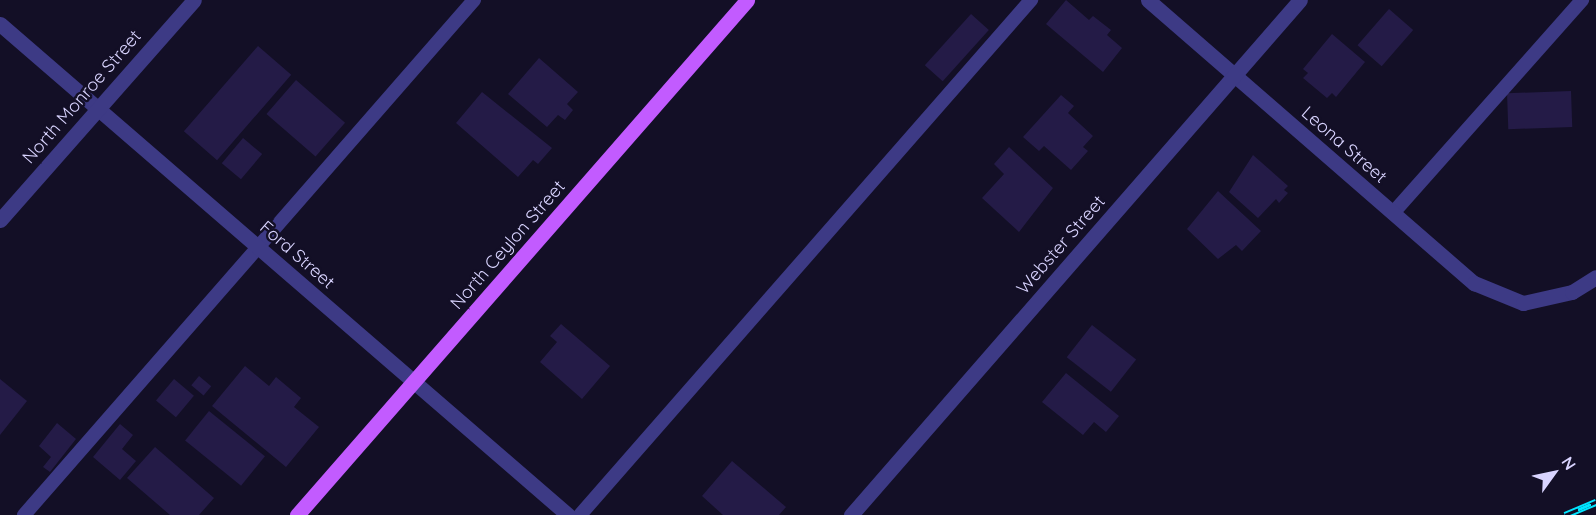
<!DOCTYPE html>
<html>
<head>
<meta charset="utf-8">
<style>
  body { margin:0 }
  #map { position:relative; width:1596px; height:515px; overflow:hidden; background:#130f26; font-family:Quicksand,sans-serif }
  div>[style] { position:absolute }
  [style*='--x'] { left:calc(var(--x)*1px); top:calc(var(--y)*1px); width:calc(var(--w)*1px); rotate:calc(var(--a)*1deg) }
  .building>* { inset:0; background:#241b47; transform-origin:0 0 }
  .lane>* { height:14px; margin:-7px; padding:0 7px; transform-origin:7px; border-radius:7px; background:#3d3a85 }
  .street>* { height:15px; margin:-7.5px; padding:0 7.5px; transform-origin:7.5px; border-radius:7.5px; background:#3d3a85 }
  .primary>* { height:15px; margin:-7.5px; padding:0 7.5px; transform-origin:7.5px; border-radius:7.5px; background:#c25bff }
  .rail>* { height:7px; margin-top:-3.5px; transform-origin:0; background:repeating-linear-gradient(90deg,#130f26 0 14px,#00e5ff 0 28px); box-sizing:border-box; border-block:2px solid #00e5ff }
  span { translate:-50% -50%; white-space:nowrap; text-align:center; line-height:1.15; -webkit-text-stroke:5px #130f26; paint-order:stroke }
  .street-label { font-size:18px; color:#d9d4ff }
  .north { position:absolute; left:1524px; top:443px; width:60px; height:60px; -webkit-text-stroke:4px #130f26; paint-order:stroke; rotate:57deg; font-size:16px; font-weight:700; line-height:24px; text-align:center; color:#d9d4ff }
  .north::after { content:''; display:block; margin:auto; width:21px; height:27px; background:#d9d4ff; clip-path:polygon(50% 0,100% 100%,50% 72%,0 100%) }
</style>
</head>
<body>
<div id="map">
  <div class="building">
    <div style="clip-path:polygon(1066px 0,1089px 20px,1093px 16px,1111px 30px,1107px 35px,1122px 48px,1103px 72px,1046px 24px)"></div>
    <div style="left:1389px;top:9px;width:32px;height:48px;rotate:41deg"></div>
    <div style="left:971px;top:14px;width:24px;height:69px;rotate:42deg"></div>
    <div style="clip-path:polygon(1332px 34px,1365px 62px,1336px 97px,1332px 93px,1327px 98px,1303px 78px,1308px 73px,1303px 69px)"></div>
    <div style="left:258px;top:46px;width:44px;height:113px;rotate:41deg"></div>
    <div style="clip-path:polygon(539px 58px,578px 92px,567px 104px,573px 110px,565px 120px,558px 115px,547px 127px,508px 94px)"></div>
    <div style="left:296px;top:80px;width:65px;height:45px;rotate:41deg"></div>
    <div style="left:1571px;top:91px;width:36px;height:64px;rotate:88deg"></div>
    <div style="clip-path:polygon(482px 92px,552px 148px,538px 164px,533px 160px,518px 177px,456px 123px)"></div>
    <div style="clip-path:polygon(1061px 95px,1074px 106px,1068px 113px,1093px 136px,1083px 147px,1088px 151px,1071px 170px,1044px 146px,1039px 151px,1023px 137px)"></div>
    <div style="left:243px;top:138px;width:25px;height:33px;rotate:40deg"></div>
    <div style="clip-path:polygon(1009px 147px,1053px 188px,1019px 232px,982px 198px,1004px 174px,994px 164px)"></div>
    <div style="clip-path:polygon(1253px 155px,1288px 186px,1284px 190px,1288px 193px,1279px 203px,1276px 199px,1258px 218px,1229px 192px)"></div>
    <div style="clip-path:polygon(1218px 191px,1261px 231px,1242px 251px,1236px 245px,1218px 259px,1187px 229px)"></div>
    <div style="clip-path:polygon(561px 324px,610px 366px,582px 399px,540px 362px,557px 342px,550px 336px)"></div>
    <div style="left:1092px;top:325px;width:56px;height:41px;rotate:38deg"></div>
    <div style="clip-path:polygon(245px 366px,269px 386px,276px 377px,301px 398px,294px 407px,319px 427px,286px 467px,212px 406px)"></div>
    <div style="clip-path:polygon(1066px 373px,1119px 416px,1106px 432px,1094px 422px,1083px 435px,1042px 402px)"></div>
    <div style="left:199px;top:376px;width:16px;height:12px;rotate:40deg"></div>
    <div style="clip-path:polygon(0 379px,27px 401px,0 435px)"></div>
    <div style="left:174px;top:379px;width:26px;height:28px;rotate:40deg"></div>
    <div style="left:209px;top:411px;width:72px;height:38px;rotate:39deg"></div>
    <div style="clip-path:polygon(57px 423px,76px 439px,50px 472px,43px 467px,51px 457px,39px 446px)"></div>
    <div style="clip-path:polygon(120px 424px,133px 435px,122px 449px,136px 461px,120px 480px,93px 457px)"></div>
    <div style="clip-path:polygon(155px 447px,214px 498px,199px 515px,170px 515px,127px 478px)"></div>
    <div style="clip-path:polygon(732px 461px,786px 507px,779px 515px,723px 515px,702px 496px)"></div>
  </div>
  <div class="lane">
    <div style="--x:1393;--y:213;--w:285;--a:-48.4"></div>
    <div style="--x:24;--y:515;--w:684;--a:-48.85"></div>
    <div style="--x:580;--y:515;--w:685;--a:-48.79"></div>
  </div>
  <div class="street">
    <div style="--x:1148;--y:0;--w:432;--a:41"></div>
    <div style="--x:1474;--y:283;--w:53;--a:22.2"></div>
    <div style="--x:1523;--y:303;--w:50;--a:-12.7"></div>
    <div style="--x:1572;--y:292;--w:28;--a:-32"></div>
    <div style="--x:0;--y:24;--w:751;--a:40.84"></div>
    <div style="--x:0;--y:220;--w:293;--a:-48.6"></div>
    <div style="--x:851;--y:515;--w:683;--a:-48.92"></div>
  </div>
  <div class="primary">
    <div style="--x:297;--y:515;--w:684;--a:-48.85"></div>
  </div>
  <div class="rail">
    <div style="--x:1565;--y:515;--w:34;--a:-23"></div>
  </div>
  <div class="street-label">
    <span style="left:82px;top:97px;rotate:-49deg">North Monroe Street</span>
    <span style="left:1344px;top:145px;rotate:41deg">Leona Street</span>
    <span style="left:508px;top:245px;rotate:-49deg">North Ceylon Street</span>
    <span style="left:1061px;top:245px;rotate:-49deg">Webster Street</span>
    <span style="left:297px;top:255px;rotate:41deg">Ford Street</span>
  </div>
  <div class="north">N</div>
</div>
</body>
</html>
